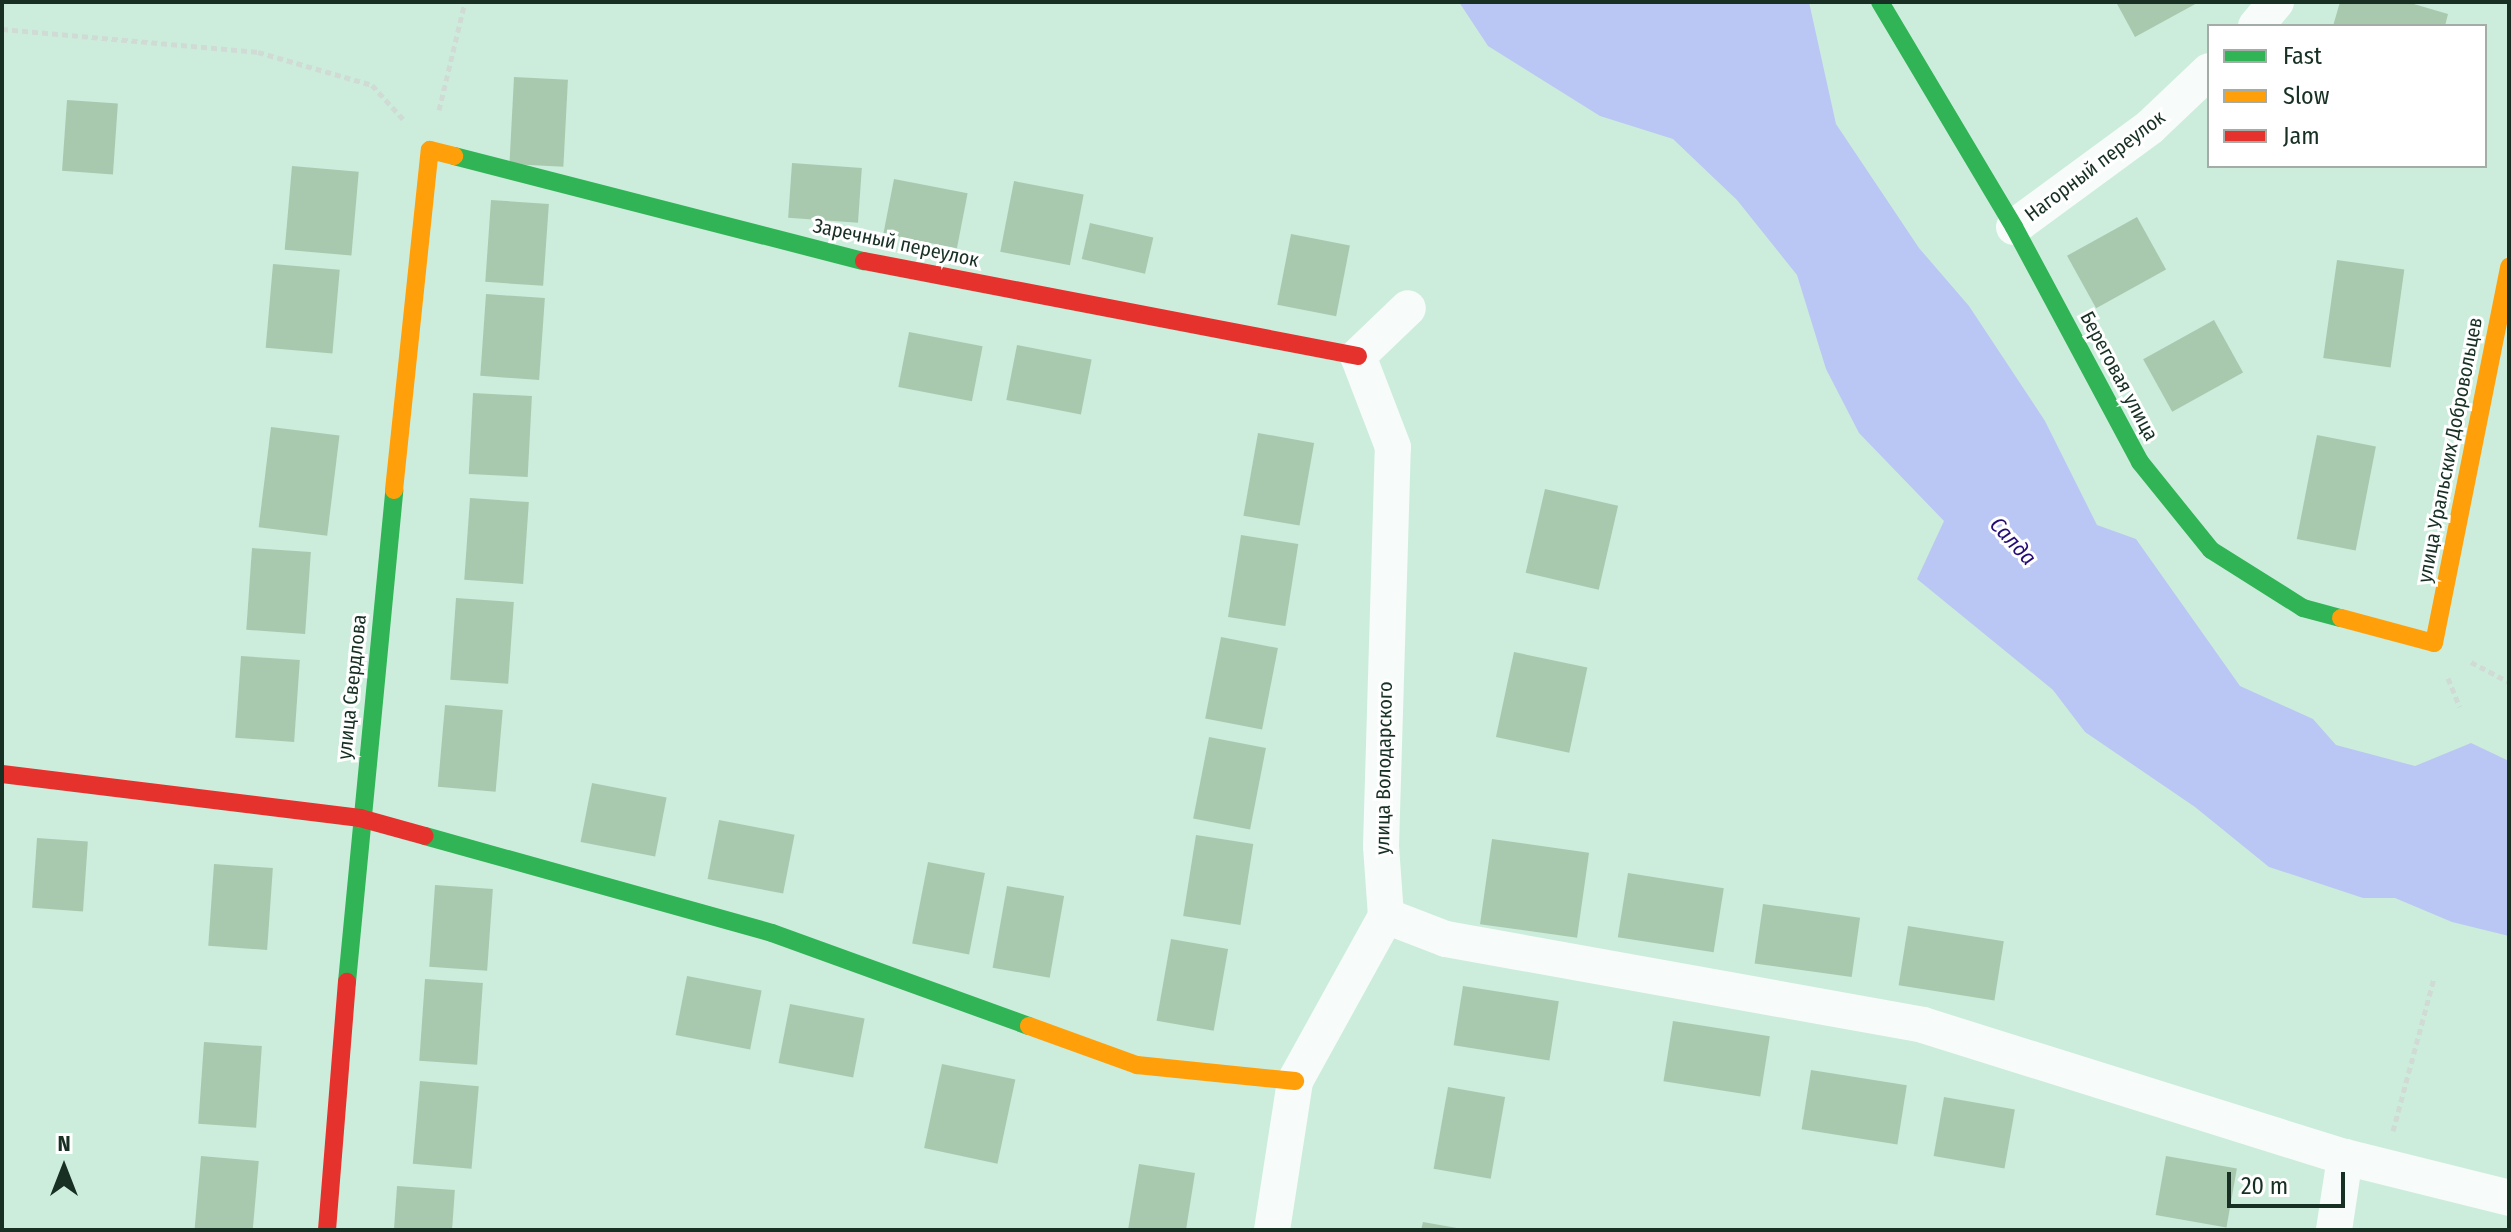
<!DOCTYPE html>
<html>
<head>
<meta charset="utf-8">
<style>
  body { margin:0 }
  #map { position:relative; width:2511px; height:1232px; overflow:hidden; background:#cceddc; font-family:"Fira Sans Condensed",sans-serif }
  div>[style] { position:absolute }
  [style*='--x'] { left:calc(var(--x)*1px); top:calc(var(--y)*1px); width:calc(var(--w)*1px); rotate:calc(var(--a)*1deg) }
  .water>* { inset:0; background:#bac7f4 }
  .building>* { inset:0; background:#a9c9ae; transform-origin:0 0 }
  .path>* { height:5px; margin-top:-2.5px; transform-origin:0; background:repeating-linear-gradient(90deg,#d0dbd5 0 6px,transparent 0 10px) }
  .street>* { height:36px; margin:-18px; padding:0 18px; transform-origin:18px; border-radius:18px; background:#f7fcfa }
  .fast>* { height:18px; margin:-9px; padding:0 9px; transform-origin:9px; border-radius:9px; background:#30b455 }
  .slow>* { height:18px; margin:-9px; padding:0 9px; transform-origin:9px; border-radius:9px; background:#ff9f0a }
  .jam>* { height:18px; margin:-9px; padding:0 9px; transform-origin:9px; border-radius:9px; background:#e5322d }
  span { translate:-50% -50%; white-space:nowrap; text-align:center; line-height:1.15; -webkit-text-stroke:6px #fff; paint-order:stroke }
  .street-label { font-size:20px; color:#183024 }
  .water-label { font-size:22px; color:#260b74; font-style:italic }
  .frame { position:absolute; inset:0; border:4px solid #183024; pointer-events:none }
  .legend { position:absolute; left:2207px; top:24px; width:280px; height:144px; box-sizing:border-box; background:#fff; border:2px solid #a3aca7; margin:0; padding:10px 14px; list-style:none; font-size:24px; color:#183024 }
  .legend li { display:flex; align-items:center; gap:16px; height:40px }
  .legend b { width:40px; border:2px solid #a3aca7 }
  .north { position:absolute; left:24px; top:1128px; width:80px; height:80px; -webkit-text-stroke:6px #fff; paint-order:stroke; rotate:0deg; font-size:22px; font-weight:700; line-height:32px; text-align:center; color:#183024 }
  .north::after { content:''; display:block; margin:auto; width:28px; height:36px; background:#183024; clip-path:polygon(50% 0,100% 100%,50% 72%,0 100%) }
  .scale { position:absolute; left:2227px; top:1172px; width:118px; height:36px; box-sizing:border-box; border:4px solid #183024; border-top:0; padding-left:10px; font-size:24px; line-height:28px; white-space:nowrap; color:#183024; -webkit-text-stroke:6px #fff; paint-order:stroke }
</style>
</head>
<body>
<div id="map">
  <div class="water">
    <div style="clip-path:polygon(1459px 2px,1809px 2px,1836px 124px,1919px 248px,1969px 306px,2045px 421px,2097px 525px,2136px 539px,2240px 686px,2313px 719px,2336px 745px,2415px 766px,2471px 743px,2509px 761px,2509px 936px,2452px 922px,2395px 898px,2363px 898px,2269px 867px,2195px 807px,2085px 732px,2053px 690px,1917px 579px,1944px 521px,1859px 433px,1826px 369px,1797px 275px,1737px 200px,1673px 139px,1600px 116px,1488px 46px)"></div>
  </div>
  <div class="building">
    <div style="clip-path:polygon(2116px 2px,2199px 2px,2135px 37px)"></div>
    <div style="clip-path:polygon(2340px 2px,2407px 2px,2448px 14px,2445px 26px,2333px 26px)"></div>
    <div style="left:514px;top:77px;width:54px;height:87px;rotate:3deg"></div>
    <div style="left:67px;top:100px;width:51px;height:71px;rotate:4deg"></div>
    <div style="left:792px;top:163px;width:70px;height:55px;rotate:4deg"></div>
    <div style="left:292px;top:166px;width:67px;height:84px;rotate:5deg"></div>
    <div style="left:894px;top:179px;width:75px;height:56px;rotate:11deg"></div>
    <div style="left:1014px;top:181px;width:71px;height:72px;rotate:11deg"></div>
    <div style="left:491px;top:200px;width:58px;height:82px;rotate:4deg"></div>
    <div style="left:2137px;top:217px;width:60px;height:80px;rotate:61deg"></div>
    <div style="left:1090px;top:223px;width:65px;height:37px;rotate:13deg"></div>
    <div style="left:1291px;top:234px;width:60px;height:72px;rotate:11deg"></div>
    <div style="left:2337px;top:260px;width:68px;height:99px;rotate:8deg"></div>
    <div style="left:273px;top:264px;width:67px;height:84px;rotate:5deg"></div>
    <div style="left:486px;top:294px;width:59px;height:82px;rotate:4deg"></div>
    <div style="left:2214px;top:320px;width:60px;height:81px;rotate:61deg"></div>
    <div style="left:909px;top:332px;width:75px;height:56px;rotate:11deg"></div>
    <div style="left:1017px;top:345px;width:76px;height:56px;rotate:11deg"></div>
    <div style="left:473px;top:393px;width:59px;height:81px;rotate:3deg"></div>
    <div style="left:271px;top:427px;width:69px;height:101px;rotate:7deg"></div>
    <div style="left:1258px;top:433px;width:57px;height:84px;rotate:10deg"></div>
    <div style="left:2317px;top:435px;width:60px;height:106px;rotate:11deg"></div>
    <div style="left:1545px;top:489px;width:75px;height:86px;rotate:13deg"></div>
    <div style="left:470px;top:498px;width:59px;height:82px;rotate:4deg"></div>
    <div style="left:1241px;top:535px;width:58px;height:83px;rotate:9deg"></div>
    <div style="left:252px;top:548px;width:59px;height:82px;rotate:4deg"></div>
    <div style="left:456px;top:598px;width:58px;height:82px;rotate:4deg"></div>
    <div style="left:1221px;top:637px;width:58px;height:83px;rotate:11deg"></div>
    <div style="left:1514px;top:652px;width:75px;height:87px;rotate:12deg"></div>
    <div style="left:241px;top:656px;width:59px;height:82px;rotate:4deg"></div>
    <div style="left:445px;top:705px;width:58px;height:82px;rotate:5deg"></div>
    <div style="left:1209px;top:737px;width:58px;height:83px;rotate:11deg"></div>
    <div style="left:592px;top:783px;width:76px;height:60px;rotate:11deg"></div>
    <div style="left:719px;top:820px;width:77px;height:60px;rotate:11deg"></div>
    <div style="left:1196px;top:835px;width:58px;height:82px;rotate:9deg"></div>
    <div style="left:37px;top:838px;width:51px;height:70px;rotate:4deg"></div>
    <div style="left:1492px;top:839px;width:98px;height:86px;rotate:8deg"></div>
    <div style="left:928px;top:862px;width:58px;height:83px;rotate:11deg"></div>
    <div style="left:214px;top:864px;width:59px;height:82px;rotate:4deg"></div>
    <div style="left:1628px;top:873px;width:97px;height:65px;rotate:9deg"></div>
    <div style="left:435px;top:885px;width:58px;height:82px;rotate:4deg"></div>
    <div style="left:1007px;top:886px;width:58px;height:83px;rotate:10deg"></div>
    <div style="left:1763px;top:904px;width:98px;height:60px;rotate:8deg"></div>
    <div style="left:1908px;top:926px;width:97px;height:60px;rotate:9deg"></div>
    <div style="left:1171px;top:939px;width:58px;height:83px;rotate:10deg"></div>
    <div style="left:687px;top:976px;width:76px;height:60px;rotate:11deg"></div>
    <div style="left:425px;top:979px;width:58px;height:82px;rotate:4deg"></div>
    <div style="left:1463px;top:986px;width:97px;height:60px;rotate:9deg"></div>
    <div style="left:790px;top:1004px;width:76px;height:60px;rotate:11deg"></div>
    <div style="left:1673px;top:1021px;width:98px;height:61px;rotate:9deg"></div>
    <div style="left:204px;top:1042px;width:58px;height:82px;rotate:4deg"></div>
    <div style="left:942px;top:1064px;width:75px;height:86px;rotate:12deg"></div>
    <div style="left:1811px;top:1070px;width:97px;height:60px;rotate:9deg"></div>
    <div style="left:420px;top:1081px;width:59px;height:83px;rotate:5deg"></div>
    <div style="left:1448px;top:1087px;width:58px;height:83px;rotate:10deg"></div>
    <div style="left:1944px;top:1097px;width:72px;height:60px;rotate:10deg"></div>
    <div style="left:201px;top:1156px;width:58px;height:74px;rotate:5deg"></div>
    <div style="left:2166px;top:1156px;width:72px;height:60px;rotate:10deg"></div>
    <div style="clip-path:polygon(1139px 1164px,1195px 1173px,1186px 1230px,1128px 1230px)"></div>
    <div style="left:397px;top:1186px;width:58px;height:44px;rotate:4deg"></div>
    <div style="clip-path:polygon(1423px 1222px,1457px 1228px,1457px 1230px,1421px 1230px)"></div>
  </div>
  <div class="path">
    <div style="--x:2;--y:29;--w:257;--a:5.1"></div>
    <div style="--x:258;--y:52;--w:119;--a:16.1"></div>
    <div style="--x:372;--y:85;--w:46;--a:47.6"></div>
    <div style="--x:439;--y:110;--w:111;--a:-76.5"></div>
    <div style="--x:2471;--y:662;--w:43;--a:27.8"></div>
    <div style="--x:2448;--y:678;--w:31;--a:68"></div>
    <div style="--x:2393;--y:1131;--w:158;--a:-75"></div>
  </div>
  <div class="street">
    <div style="--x:2256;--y:26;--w:31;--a:-50"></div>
    <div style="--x:2014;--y:227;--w:169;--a:-36.3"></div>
    <div style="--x:2150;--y:127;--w:81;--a:-43.5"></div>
    <div style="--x:1386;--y:916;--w:64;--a:21"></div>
    <div style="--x:1446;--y:939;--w:485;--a:10.2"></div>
    <div style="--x:1923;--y:1025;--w:442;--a:17.4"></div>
    <div style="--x:2345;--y:1157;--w:169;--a:14"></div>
    <div style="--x:1272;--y:1230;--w:151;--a:-81.2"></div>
    <div style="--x:1295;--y:1081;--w:188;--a:-61.1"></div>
    <div style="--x:1386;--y:916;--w:70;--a:-94.1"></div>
    <div style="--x:1381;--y:846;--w:399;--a:-88.3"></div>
    <div style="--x:1393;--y:447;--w:97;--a:-111"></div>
    <div style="--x:1358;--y:356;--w:69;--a:-43.8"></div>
    <div style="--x:2334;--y:1230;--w:74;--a:-81.4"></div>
  </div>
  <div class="fast">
    <div style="--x:1880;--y:2;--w:262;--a:59.2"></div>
    <div style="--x:2014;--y:227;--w:267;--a:61.8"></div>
    <div style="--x:2140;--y:462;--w:113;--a:51.1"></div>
    <div style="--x:2211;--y:550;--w:109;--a:32.2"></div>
    <div style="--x:2303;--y:608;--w:39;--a:15"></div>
    <div style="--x:454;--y:156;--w:423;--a:14.4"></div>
    <div style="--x:425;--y:836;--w:360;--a:15.6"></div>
    <div style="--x:772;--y:933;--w:273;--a:19.9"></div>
    <div style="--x:347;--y:982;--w:494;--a:-84.5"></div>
  </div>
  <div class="slow">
    <div style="--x:394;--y:490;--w:342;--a:-84"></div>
    <div style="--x:430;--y:150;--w:25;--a:14"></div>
    <div style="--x:2341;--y:618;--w:96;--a:15"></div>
    <div style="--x:2434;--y:643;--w:384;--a:-78.7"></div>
    <div style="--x:1029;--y:1026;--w:115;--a:19.9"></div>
    <div style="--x:1137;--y:1065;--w:159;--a:5.8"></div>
  </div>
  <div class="jam">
    <div style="--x:864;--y:261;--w:503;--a:10.89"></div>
    <div style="--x:2;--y:774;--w:361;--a:7"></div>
    <div style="--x:360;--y:818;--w:67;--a:15.5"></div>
    <div style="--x:327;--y:1230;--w:249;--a:-85.4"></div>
  </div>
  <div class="street-label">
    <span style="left:2095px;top:166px;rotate:-37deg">Нагорный переулок</span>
    <span style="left:896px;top:243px;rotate:12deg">Заречный переулок</span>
    <span style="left:2119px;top:376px;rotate:62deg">Береговая улица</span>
    <span style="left:2450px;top:450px;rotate:-79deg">улица Уральских Добровольцев</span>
    <span style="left:352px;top:687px;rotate:-84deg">улица Свердлова</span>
    <span style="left:1384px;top:768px;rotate:-89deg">улица Володарского</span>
  </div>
  <div class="water-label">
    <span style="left:2013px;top:541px;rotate:47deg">Салда</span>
  </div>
  <div class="frame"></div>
  <ul class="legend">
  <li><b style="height:10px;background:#30b455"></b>Fast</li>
  <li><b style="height:10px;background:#ff9f0a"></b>Slow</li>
  <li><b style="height:10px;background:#e5322d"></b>Jam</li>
  </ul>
  <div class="north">N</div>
  <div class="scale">20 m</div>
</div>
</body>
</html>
